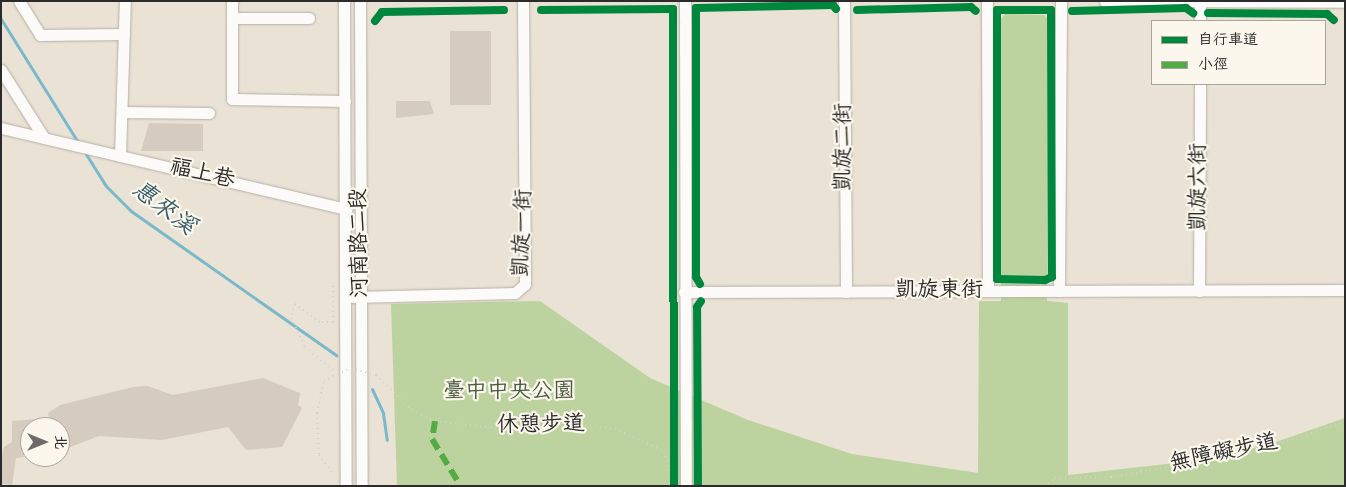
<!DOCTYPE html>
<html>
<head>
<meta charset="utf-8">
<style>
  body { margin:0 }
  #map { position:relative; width:1346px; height:487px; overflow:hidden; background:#eae2d4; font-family:"Indie Flower","LXGW WenKai TC",sans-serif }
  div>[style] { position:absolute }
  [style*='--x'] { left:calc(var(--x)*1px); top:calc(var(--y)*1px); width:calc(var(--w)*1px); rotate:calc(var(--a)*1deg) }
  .green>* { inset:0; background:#bcd39f }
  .stream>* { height:3px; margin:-1.5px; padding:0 1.5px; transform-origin:1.5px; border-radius:1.5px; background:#7ab8cc }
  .building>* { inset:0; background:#d6cbbf; transform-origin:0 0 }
  .path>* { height:2px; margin-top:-1px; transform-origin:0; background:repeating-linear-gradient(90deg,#d3d1ce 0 1px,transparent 0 5px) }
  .roads { filter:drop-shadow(0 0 1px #b4afa7) drop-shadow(0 0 1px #b4afa7) }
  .minor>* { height:11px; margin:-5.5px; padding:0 5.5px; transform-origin:5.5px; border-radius:5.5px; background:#fcfbf9 }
  .path-bridge>* { height:2px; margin-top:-1px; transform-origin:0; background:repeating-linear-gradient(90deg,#d3d1ce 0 1px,transparent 0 5px) }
  .quiet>* { height:6px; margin-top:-3px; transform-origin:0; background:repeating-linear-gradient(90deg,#54ab44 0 12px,transparent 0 18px) }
  .cycleway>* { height:8px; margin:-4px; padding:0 4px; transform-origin:4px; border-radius:4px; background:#00873e }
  span { translate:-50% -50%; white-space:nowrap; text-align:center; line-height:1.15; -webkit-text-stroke:4.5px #fbf7ec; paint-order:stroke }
  .street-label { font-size:22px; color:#2b2b2b }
  .park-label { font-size:22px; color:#4b5a41 }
  .water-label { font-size:24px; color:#375c6a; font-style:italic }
  .frame { position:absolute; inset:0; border:2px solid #2b2b2b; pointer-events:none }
  .legend { position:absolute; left:1151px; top:20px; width:175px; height:65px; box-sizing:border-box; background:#fbf7ec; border:1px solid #a8a59f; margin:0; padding:6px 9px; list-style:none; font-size:15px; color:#2b2b2b }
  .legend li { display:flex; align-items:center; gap:10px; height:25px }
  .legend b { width:25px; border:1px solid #a8a59f }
  .north { position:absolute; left:20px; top:417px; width:50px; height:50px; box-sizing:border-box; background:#fbf7ec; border:1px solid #a8a59f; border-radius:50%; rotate:90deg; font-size:14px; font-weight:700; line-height:20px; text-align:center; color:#2b2b2b }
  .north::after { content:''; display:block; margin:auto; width:18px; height:22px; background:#6e6b66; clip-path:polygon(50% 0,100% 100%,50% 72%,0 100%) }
</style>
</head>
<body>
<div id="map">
  <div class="green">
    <div style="clip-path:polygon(1005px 14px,1044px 15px,1049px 20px,1047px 301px,1068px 303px,1068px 475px,1193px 461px,1267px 445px,1345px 418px,1345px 486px,397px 486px,391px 304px,540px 301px,650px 378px,748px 420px,852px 454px,978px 473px,979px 301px,1001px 301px,1001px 19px)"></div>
  </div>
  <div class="stream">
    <div style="--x:1;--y:19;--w:145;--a:58"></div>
    <div style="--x:84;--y:151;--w:41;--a:57.8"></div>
    <div style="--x:106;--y:186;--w:35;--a:45"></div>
    <div style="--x:131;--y:211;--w:251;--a:35.1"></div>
    <div style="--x:372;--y:389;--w:26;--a:65"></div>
    <div style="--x:383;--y:413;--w:27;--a:82"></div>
  </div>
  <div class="building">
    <div style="left:450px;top:31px;width:41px;height:74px"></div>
    <div style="clip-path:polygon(396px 101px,430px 101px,434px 114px,396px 118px)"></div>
    <div style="clip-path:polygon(149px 123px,203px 124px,203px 151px,141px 151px)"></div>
    <div style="clip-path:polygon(263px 378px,300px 393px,298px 405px,302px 408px,282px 447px,246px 450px,228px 427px,162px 440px,99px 436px,60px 451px,60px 427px,30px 427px,30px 456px,16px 458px,12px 485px,1px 484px,1px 459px,4px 447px,12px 442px,12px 421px,49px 418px,48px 413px,60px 405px,133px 387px,147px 386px,173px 395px)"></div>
  </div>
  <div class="path">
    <div style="--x:333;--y:286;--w:36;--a:90"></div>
    <div style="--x:333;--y:322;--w:13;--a:180"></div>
    <div style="--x:320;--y:322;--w:31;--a:-144"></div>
    <div style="--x:295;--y:304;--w:15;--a:106"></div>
    <div style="--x:291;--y:318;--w:32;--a:64"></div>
    <div style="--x:305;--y:347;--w:39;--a:40"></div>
    <div style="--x:317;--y:413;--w:42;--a:87.3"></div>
    <div style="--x:319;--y:455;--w:24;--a:52"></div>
    <div style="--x:435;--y:421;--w:86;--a:6.7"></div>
    <div style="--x:520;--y:431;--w:51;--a:-9.1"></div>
    <div style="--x:570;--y:423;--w:45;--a:7.6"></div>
    <div style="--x:615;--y:429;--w:54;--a:24.2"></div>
    <div style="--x:664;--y:451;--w:36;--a:74"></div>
    <div style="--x:792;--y:486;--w:24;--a:0"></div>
    <div style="--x:1044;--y:486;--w:14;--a:-36"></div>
    <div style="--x:1055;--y:478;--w:56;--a:-1"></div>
    <div style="--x:1111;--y:477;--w:145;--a:-9.9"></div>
    <div style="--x:1254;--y:452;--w:96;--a:-18.2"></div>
  </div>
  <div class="roads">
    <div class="minor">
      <div style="--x:19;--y:1;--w:40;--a:58"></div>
      <div style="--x:40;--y:35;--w:84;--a:-0.7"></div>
      <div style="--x:232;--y:1;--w:98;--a:90"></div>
      <div style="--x:232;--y:99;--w:113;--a:1"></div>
      <div style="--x:344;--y:1;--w:485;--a:89.8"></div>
      <div style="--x:360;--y:1;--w:485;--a:89.8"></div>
      <div style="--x:685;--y:1;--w:485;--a:89.9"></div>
      <div style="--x:844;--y:1;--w:291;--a:89.6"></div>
      <div style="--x:987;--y:1;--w:290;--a:89.8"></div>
      <div style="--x:1105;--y:1;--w:240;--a:0.2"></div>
      <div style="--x:232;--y:18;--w:77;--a:0"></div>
      <div style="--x:1200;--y:21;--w:20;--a:-90"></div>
      <div style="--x:1;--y:70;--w:80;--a:57.7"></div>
      <div style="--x:123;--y:112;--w:86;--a:0.7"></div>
      <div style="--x:1;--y:128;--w:355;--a:13.2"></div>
      <div style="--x:120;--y:156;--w:155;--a:-88.2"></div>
      <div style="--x:1059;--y:291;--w:290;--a:-89.6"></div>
      <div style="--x:1199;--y:291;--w:207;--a:-89.7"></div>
      <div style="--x:684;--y:292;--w:661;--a:-0.17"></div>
      <div style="--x:353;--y:297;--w:162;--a:-1.4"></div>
      <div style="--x:515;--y:293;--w:13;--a:-42"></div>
      <div style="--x:525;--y:284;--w:283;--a:-90.4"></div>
    </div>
  </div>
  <div class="path-bridge">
    <div style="--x:317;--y:413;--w:33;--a:-78"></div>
    <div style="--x:324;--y:381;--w:30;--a:-26"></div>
    <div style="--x:351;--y:368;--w:26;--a:16"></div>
    <div style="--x:376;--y:375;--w:50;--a:44.2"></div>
    <div style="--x:412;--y:410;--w:25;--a:26"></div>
  </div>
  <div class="quiet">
    <div style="--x:435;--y:421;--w:18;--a:99"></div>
    <div style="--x:432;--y:439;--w:48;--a:58.6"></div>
  </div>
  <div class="cycleway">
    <div style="--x:541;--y:10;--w:132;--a:-0.4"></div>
    <div style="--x:673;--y:9;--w:477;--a:89.9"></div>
    <div style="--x:857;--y:10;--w:114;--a:-1.5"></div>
    <div style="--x:971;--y:7;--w:6;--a:39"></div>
    <div style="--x:997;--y:10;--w:54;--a:0"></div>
    <div style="--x:1051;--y:10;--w:267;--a:89.8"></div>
    <div style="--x:1052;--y:277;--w:8;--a:157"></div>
    <div style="--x:1045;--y:280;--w:48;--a:-178.8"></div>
    <div style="--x:997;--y:279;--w:269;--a:-90"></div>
    <div style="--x:1072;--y:11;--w:114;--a:-1.5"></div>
    <div style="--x:1186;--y:8;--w:9;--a:36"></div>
    <div style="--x:1208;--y:13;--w:119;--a:0.5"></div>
    <div style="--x:1327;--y:14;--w:9;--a:41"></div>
    <div style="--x:375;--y:21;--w:11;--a:-52"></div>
    <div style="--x:382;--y:12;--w:122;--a:-0.9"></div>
    <div style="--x:700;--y:284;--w:8;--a:-120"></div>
    <div style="--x:696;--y:277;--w:269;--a:-90"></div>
    <div style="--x:696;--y:8;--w:137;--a:-1.3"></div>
    <div style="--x:833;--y:5;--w:5;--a:53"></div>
    <div style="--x:698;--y:486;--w:179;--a:-90.3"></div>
    <div style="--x:697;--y:307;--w:7;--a:-56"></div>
  </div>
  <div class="street-label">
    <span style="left:845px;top:147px;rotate:-90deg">凱旋二街</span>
    <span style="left:202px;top:175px;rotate:13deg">福上巷</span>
    <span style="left:1200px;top:187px;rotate:-90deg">凱旋六街</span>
    <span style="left:524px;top:233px;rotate:-88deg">凱旋一街</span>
    <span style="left:361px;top:243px;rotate:-91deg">河南路二段</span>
    <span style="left:939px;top:292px">凱旋東街</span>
    <span style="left:541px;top:426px;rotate:-1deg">休憩步道</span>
    <span style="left:1224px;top:454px;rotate:-12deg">無障礙步道</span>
  </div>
  <div class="park-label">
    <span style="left:509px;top:393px">臺中中央公園</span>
  </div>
  <div class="water-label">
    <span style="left:163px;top:209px;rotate:37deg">惠來溪</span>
  </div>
  <div class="frame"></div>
  <ul class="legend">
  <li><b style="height:6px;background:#00873e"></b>自行車道</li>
  <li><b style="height:6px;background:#54ab44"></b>小徑</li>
  </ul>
  <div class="north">北</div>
</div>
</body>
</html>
